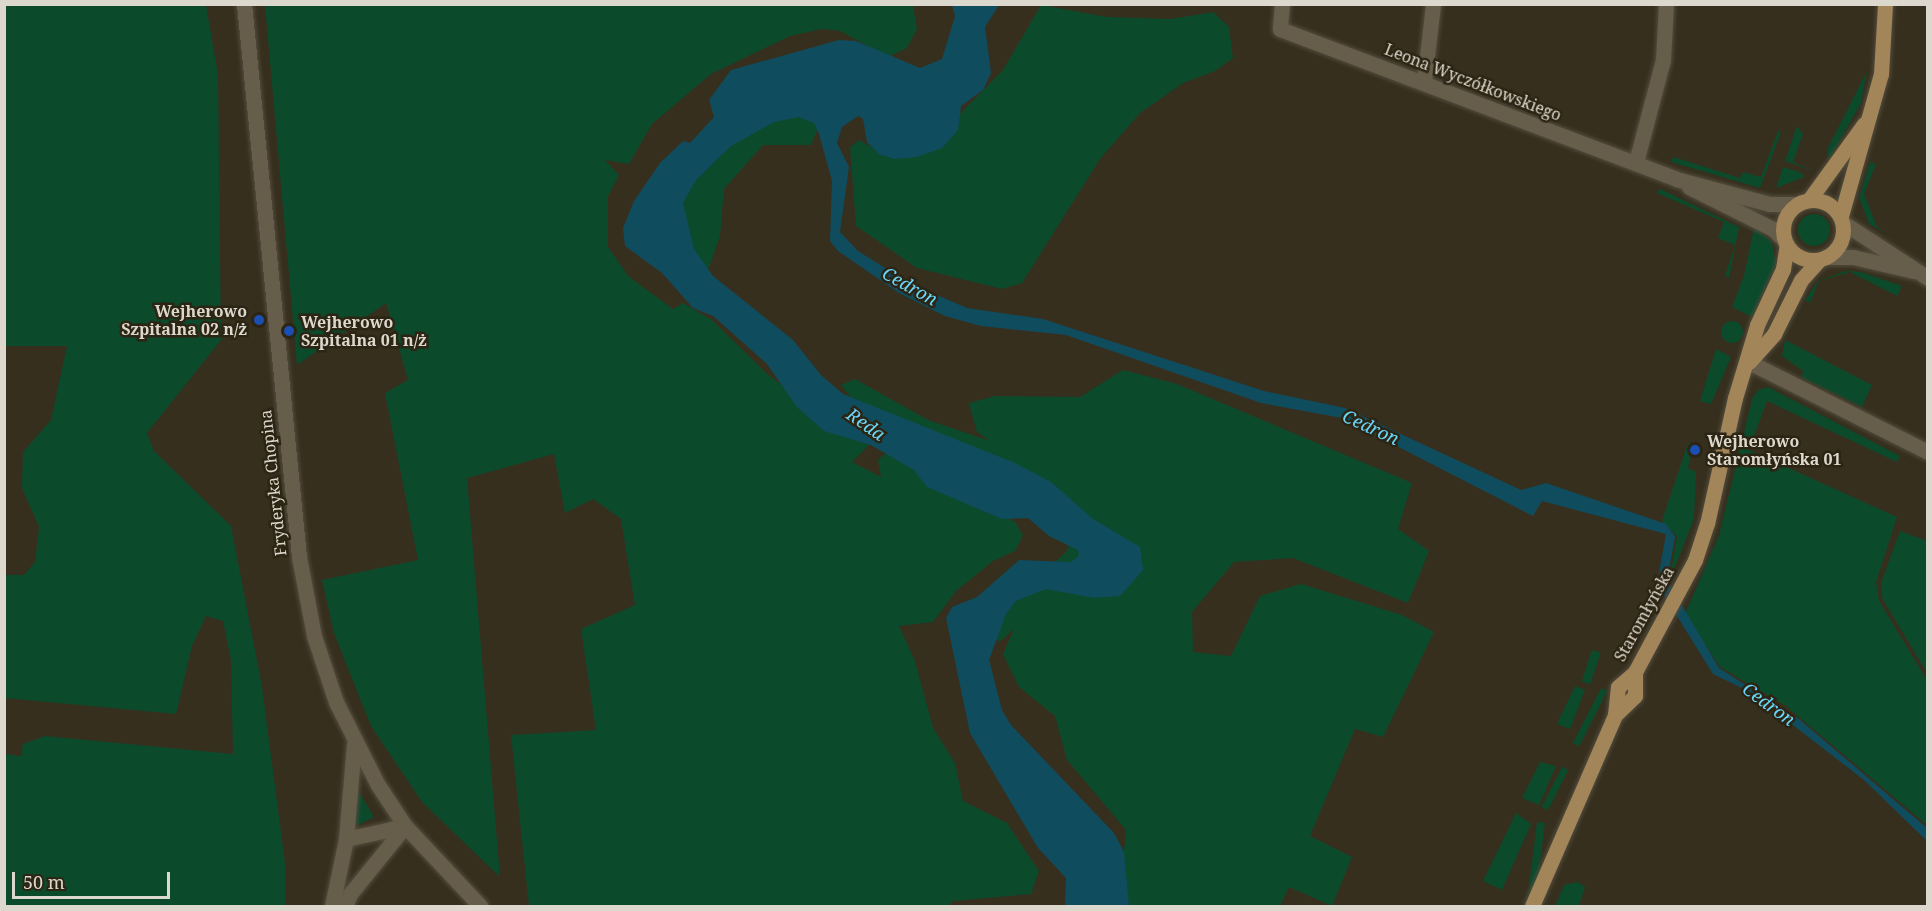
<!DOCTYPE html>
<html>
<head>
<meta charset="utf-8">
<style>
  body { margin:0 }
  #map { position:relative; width:1932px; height:911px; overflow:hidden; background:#372f1e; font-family:"Noto Serif",serif }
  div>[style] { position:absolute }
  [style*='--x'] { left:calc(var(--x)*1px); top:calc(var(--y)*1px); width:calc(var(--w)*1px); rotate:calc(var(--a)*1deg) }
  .green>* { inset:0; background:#0c4a2c; transform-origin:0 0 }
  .round { border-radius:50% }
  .water>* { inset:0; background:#0f4c5e }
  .roads { filter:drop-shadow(0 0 2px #534d3e) drop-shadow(0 0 2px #534d3e) }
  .minor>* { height:15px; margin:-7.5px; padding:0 7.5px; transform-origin:7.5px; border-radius:7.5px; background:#665d4a }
  .major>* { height:15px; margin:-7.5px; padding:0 7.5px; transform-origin:7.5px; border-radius:7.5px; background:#a3855a }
  .major>.ring { margin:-7.5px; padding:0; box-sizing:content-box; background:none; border:15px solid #a3855a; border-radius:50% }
  .dots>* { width:16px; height:16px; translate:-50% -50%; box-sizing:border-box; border:3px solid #2d2514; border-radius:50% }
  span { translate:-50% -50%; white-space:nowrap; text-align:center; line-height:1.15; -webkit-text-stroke:5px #2d2514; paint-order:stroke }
  .street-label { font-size:16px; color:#ddd8cd }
  .poi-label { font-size:16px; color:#ddd8cd; font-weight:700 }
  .right { translate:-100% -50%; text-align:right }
  .left { translate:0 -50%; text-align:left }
  .water-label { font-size:18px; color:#69d6fa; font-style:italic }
  .frame { position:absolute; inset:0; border:6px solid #ddd8cd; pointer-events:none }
  .scale { position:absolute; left:12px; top:872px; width:158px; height:27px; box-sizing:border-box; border:3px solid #ddd8cd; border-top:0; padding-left:8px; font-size:18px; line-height:21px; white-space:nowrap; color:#ddd8cd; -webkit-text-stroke:4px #2d2514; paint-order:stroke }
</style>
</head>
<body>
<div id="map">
  <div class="green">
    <div style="clip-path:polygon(5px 4px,206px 5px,218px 75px,221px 340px,147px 433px,154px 451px,231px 526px,262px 687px,285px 863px,285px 906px,5px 906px,5px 754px,21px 756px,23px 744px,45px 736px,233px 754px,231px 661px,223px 621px,206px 616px,192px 646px,176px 714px,5px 698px,5px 575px,24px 575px,35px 562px,39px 527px,22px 488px,23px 452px,51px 420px,67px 346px,5px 346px)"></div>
    <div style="clip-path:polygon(265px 5px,913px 5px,917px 29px,907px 48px,888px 57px,840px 31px,822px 29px,790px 36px,711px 74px,652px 124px,629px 164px,605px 160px,619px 175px,608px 196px,608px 247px,629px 277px,673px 309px,683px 303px,712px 320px,766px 373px,831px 423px,870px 444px,852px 462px,881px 477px,878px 460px,887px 452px,1015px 522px,1023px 535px,1015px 551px,993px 561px,956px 591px,933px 622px,899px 626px,915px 661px,933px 728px,955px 763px,963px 801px,1007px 823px,1039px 871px,1031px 894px,953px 901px,948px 906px,529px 906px,511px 735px,596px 730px,581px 629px,635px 605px,621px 519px,593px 499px,565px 513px,554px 454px,467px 478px,500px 877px,422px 802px,371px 726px,334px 633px,322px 580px,418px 560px,385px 393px,408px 380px,386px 303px,297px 365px)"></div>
    <div style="clip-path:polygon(1041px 5px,1107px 17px,1171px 19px,1213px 12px,1229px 27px,1233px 58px,1215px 71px,1183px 83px,1140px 113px,1100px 159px,1022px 283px,1002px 289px,917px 268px,856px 226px,850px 147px,859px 140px,888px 156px,953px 121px,1003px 70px)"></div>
    <div style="clip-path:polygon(1867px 71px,1861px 103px,1829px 160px,1827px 150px)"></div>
    <div style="clip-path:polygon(833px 93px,811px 145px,763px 145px,724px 189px,720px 236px,709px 268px,680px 256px,665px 164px)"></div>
    <div style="clip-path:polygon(1797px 126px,1803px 134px,1793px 162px,1816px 172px,1785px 161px)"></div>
    <div style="clip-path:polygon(1778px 131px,1781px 132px,1760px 188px,1671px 162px,1673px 157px,1740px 178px,1743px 172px,1761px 177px)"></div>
    <div style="clip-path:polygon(1870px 162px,1876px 164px,1864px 194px,1877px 227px,1887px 234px,1869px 224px,1859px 197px)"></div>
    <div style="clip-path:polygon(1783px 167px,1802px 173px,1804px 177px,1776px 188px)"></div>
    <div style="clip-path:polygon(1660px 189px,1739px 227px,1729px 278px,1725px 276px,1735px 245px,1718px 238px,1724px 222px,1657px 193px)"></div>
    <div class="round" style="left:1798px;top:214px;width:32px;height:32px"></div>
    <div style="clip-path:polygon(1754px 228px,1772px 242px,1776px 264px,1752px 317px,1732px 307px,1744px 276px)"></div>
    <div style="clip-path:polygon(1846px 271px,1861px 272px,1902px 286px,1897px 296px,1850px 272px,1819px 281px,1810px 303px,1805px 300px,1818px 281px)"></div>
    <div class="round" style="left:1721px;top:321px;width:22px;height:22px"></div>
    <div style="clip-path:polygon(1785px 340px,1872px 385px,1862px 407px,1801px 377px,1803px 371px,1782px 356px)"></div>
    <div style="clip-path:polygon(1716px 349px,1731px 357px,1711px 404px,1700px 401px)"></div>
    <div style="clip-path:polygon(1123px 370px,1177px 384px,1412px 483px,1398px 529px,1429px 551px,1408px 603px,1293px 558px,1234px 562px,1192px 612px,1193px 652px,1231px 656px,1260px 596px,1301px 584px,1402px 615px,1434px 632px,1383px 737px,1355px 729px,1310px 836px,1352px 857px,1332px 906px,1289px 887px,1280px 906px,1119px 906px,1126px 830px,1067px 760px,1055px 716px,1019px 687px,1003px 654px,1014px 629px,1001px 641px,987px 639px,995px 616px,1066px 552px,1074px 532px,854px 401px,841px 385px,855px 379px,928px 420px,990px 441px,977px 432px,969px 403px,995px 396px,1080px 397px)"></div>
    <div style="clip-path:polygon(1768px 387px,1900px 456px,1897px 462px,1767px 401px,1749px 450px,1897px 517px,1876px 582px,1879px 601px,1927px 680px,1927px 825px,1786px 706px,1720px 667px,1685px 614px,1719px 535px,1752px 399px,1758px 390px)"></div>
    <div style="clip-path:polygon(1688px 443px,1693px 447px,1688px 468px,1696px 472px,1694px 519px,1669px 582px,1677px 537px,1662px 521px)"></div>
    <div style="clip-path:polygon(1900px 531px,1927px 541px,1927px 673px,1882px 598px,1881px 583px)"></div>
    <div style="left:1592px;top:650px;width:9px;height:33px;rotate:18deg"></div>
    <div style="clip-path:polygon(1575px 686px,1585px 690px,1570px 729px,1557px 724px)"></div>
    <div style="left:1601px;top:688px;width:7px;height:62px;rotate:27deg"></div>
    <div style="clip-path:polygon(1540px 762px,1556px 766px,1539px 805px,1522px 798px)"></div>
    <div style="left:1562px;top:767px;width:7px;height:45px;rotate:27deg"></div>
    <div style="clip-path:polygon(356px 787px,374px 817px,352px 828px)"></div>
    <div style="clip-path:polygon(1516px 813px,1531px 824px,1502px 890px,1483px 881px)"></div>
    <div style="left:1537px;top:822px;width:8px;height:77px;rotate:7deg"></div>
    <div style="clip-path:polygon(1578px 882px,1585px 887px,1579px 906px,1555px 906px,1564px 885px)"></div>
  </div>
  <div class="water">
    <div style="clip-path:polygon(952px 5px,999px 5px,985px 27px,991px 73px,983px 90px,961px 106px,958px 130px,942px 148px,917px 157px,894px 159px,879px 154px,867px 142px,863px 119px,858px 116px,842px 127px,837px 143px,849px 167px,840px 232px,858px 251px,909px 283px,967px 308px,1043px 319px,1264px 391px,1345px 408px,1521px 490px,1546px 483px,1666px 524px,1675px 537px,1667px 580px,1719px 668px,1799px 719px,1927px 828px,1927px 841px,1864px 780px,1750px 692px,1713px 674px,1657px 584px,1666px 534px,1542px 501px,1533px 516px,1342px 418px,1261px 403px,1066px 335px,981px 326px,945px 316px,899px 293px,838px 251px,830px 241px,832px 181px,819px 134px,814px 123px,799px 117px,774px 122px,731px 146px,696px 180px,683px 203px,694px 249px,713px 276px,793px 340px,821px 375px,843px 394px,1015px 463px,1051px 482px,1093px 519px,1140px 547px,1143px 570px,1120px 596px,1094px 598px,1046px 589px,1016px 601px,1006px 614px,989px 660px,1002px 710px,1011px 725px,1114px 833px,1124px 852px,1129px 906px,1065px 906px,1066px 878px,1038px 848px,970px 733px,946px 618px,952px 607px,977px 597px,1019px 560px,1071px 562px,1079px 556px,1078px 550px,1049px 536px,1028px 518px,1002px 519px,927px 487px,914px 470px,871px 445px,824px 431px,797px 407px,767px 364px,713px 316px,693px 308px,662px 273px,625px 246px,623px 228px,634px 201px,660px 163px,683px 141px,690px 143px,714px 117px,709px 100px,731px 70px,839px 40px,856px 41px,920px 68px,942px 59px,955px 16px)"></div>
  </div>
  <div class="roads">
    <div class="minor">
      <div style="--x:244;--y:4;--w:556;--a:84.32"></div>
      <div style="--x:299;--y:557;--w:80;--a:79.2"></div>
      <div style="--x:314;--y:636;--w:70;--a:71.6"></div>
      <div style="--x:336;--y:702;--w:93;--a:63.2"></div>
      <div style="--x:378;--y:785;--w:49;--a:56.6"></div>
      <div style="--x:405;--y:826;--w:110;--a:46.8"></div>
      <div style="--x:1282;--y:4;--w:25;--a:95"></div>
      <div style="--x:1280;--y:29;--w:423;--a:20.7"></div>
      <div style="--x:1676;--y:179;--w:96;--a:15"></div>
      <div style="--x:1769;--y:204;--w:28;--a:0"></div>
      <div style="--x:1424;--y:82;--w:79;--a:-83.4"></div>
      <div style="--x:1636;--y:162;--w:106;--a:-75.2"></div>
      <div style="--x:1663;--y:60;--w:56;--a:-86.9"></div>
      <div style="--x:1689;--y:187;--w:94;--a:26.6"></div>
      <div style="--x:1773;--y:229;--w:16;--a:45"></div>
      <div style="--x:1842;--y:222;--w:103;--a:33.1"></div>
      <div style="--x:1828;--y:257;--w:25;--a:0"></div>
      <div style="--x:1853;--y:257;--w:62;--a:13.1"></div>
      <div style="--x:1749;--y:362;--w:200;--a:26.7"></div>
      <div style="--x:346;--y:839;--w:60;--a:-12.4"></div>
      <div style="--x:332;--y:906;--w:68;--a:-78.2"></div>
      <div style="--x:346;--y:839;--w:95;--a:-85.2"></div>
      <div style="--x:345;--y:906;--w:13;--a:-67"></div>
      <div style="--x:350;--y:894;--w:87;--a:-51"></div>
    </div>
    <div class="major">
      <div class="ring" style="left:1783px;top:200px;width:45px;height:45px"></div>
      <div style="--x:1809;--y:200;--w:94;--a:-54.1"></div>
      <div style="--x:1841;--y:216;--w:148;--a:-74.3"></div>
      <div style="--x:1881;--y:74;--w:70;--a:-86.7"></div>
      <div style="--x:1749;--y:362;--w:38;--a:-48"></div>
      <div style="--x:1774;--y:334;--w:60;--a:-63.4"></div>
      <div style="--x:1801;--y:280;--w:27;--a:-48"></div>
      <div style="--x:1615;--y:715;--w:28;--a:-44"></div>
      <div style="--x:1635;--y:696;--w:24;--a:-90"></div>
      <div style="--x:1532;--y:906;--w:208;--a:-66.5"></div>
      <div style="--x:1615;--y:715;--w:28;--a:-84"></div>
      <div style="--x:1618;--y:687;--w:23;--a:-41"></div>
      <div style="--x:1635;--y:672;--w:127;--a:-61.8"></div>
      <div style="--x:1695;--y:560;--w:38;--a:-72"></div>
      <div style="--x:1707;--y:524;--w:129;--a:-77.5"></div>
      <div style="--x:1735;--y:398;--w:76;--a:-73.2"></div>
      <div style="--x:1757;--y:325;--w:62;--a:-65.1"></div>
      <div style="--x:1783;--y:269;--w:24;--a:-81"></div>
    </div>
  </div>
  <div class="dots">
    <div style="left:259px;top:320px;background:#1a4fb4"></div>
    <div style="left:289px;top:331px;background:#1a4fb4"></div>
    <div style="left:1695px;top:450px;background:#1a4fb4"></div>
  </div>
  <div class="street-label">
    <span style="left:1473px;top:82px;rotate:21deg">Leona Wyczółkowskiego</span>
    <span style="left:273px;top:483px;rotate:-96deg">Fryderyka Chopina</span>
    <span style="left:1644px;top:614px;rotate:-61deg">Staromłyńska</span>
  </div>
  <div class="poi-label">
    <span class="right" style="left:247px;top:320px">Wejherowo<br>Szpitalna 02 n/ż</span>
    <span class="left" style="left:301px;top:331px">Wejherowo<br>Szpitalna 01 n/ż</span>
    <span class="left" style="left:1707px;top:450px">Wejherowo<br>Staromłyńska 01</span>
  </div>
  <div class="water-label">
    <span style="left:910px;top:286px;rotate:29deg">Cedron</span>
    <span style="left:866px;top:424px;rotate:35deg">Reda</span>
    <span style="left:1371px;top:427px;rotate:25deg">Cedron</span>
    <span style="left:1769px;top:704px;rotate:36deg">Cedron</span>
  </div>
  <div class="frame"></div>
  <div class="scale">50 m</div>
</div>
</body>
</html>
